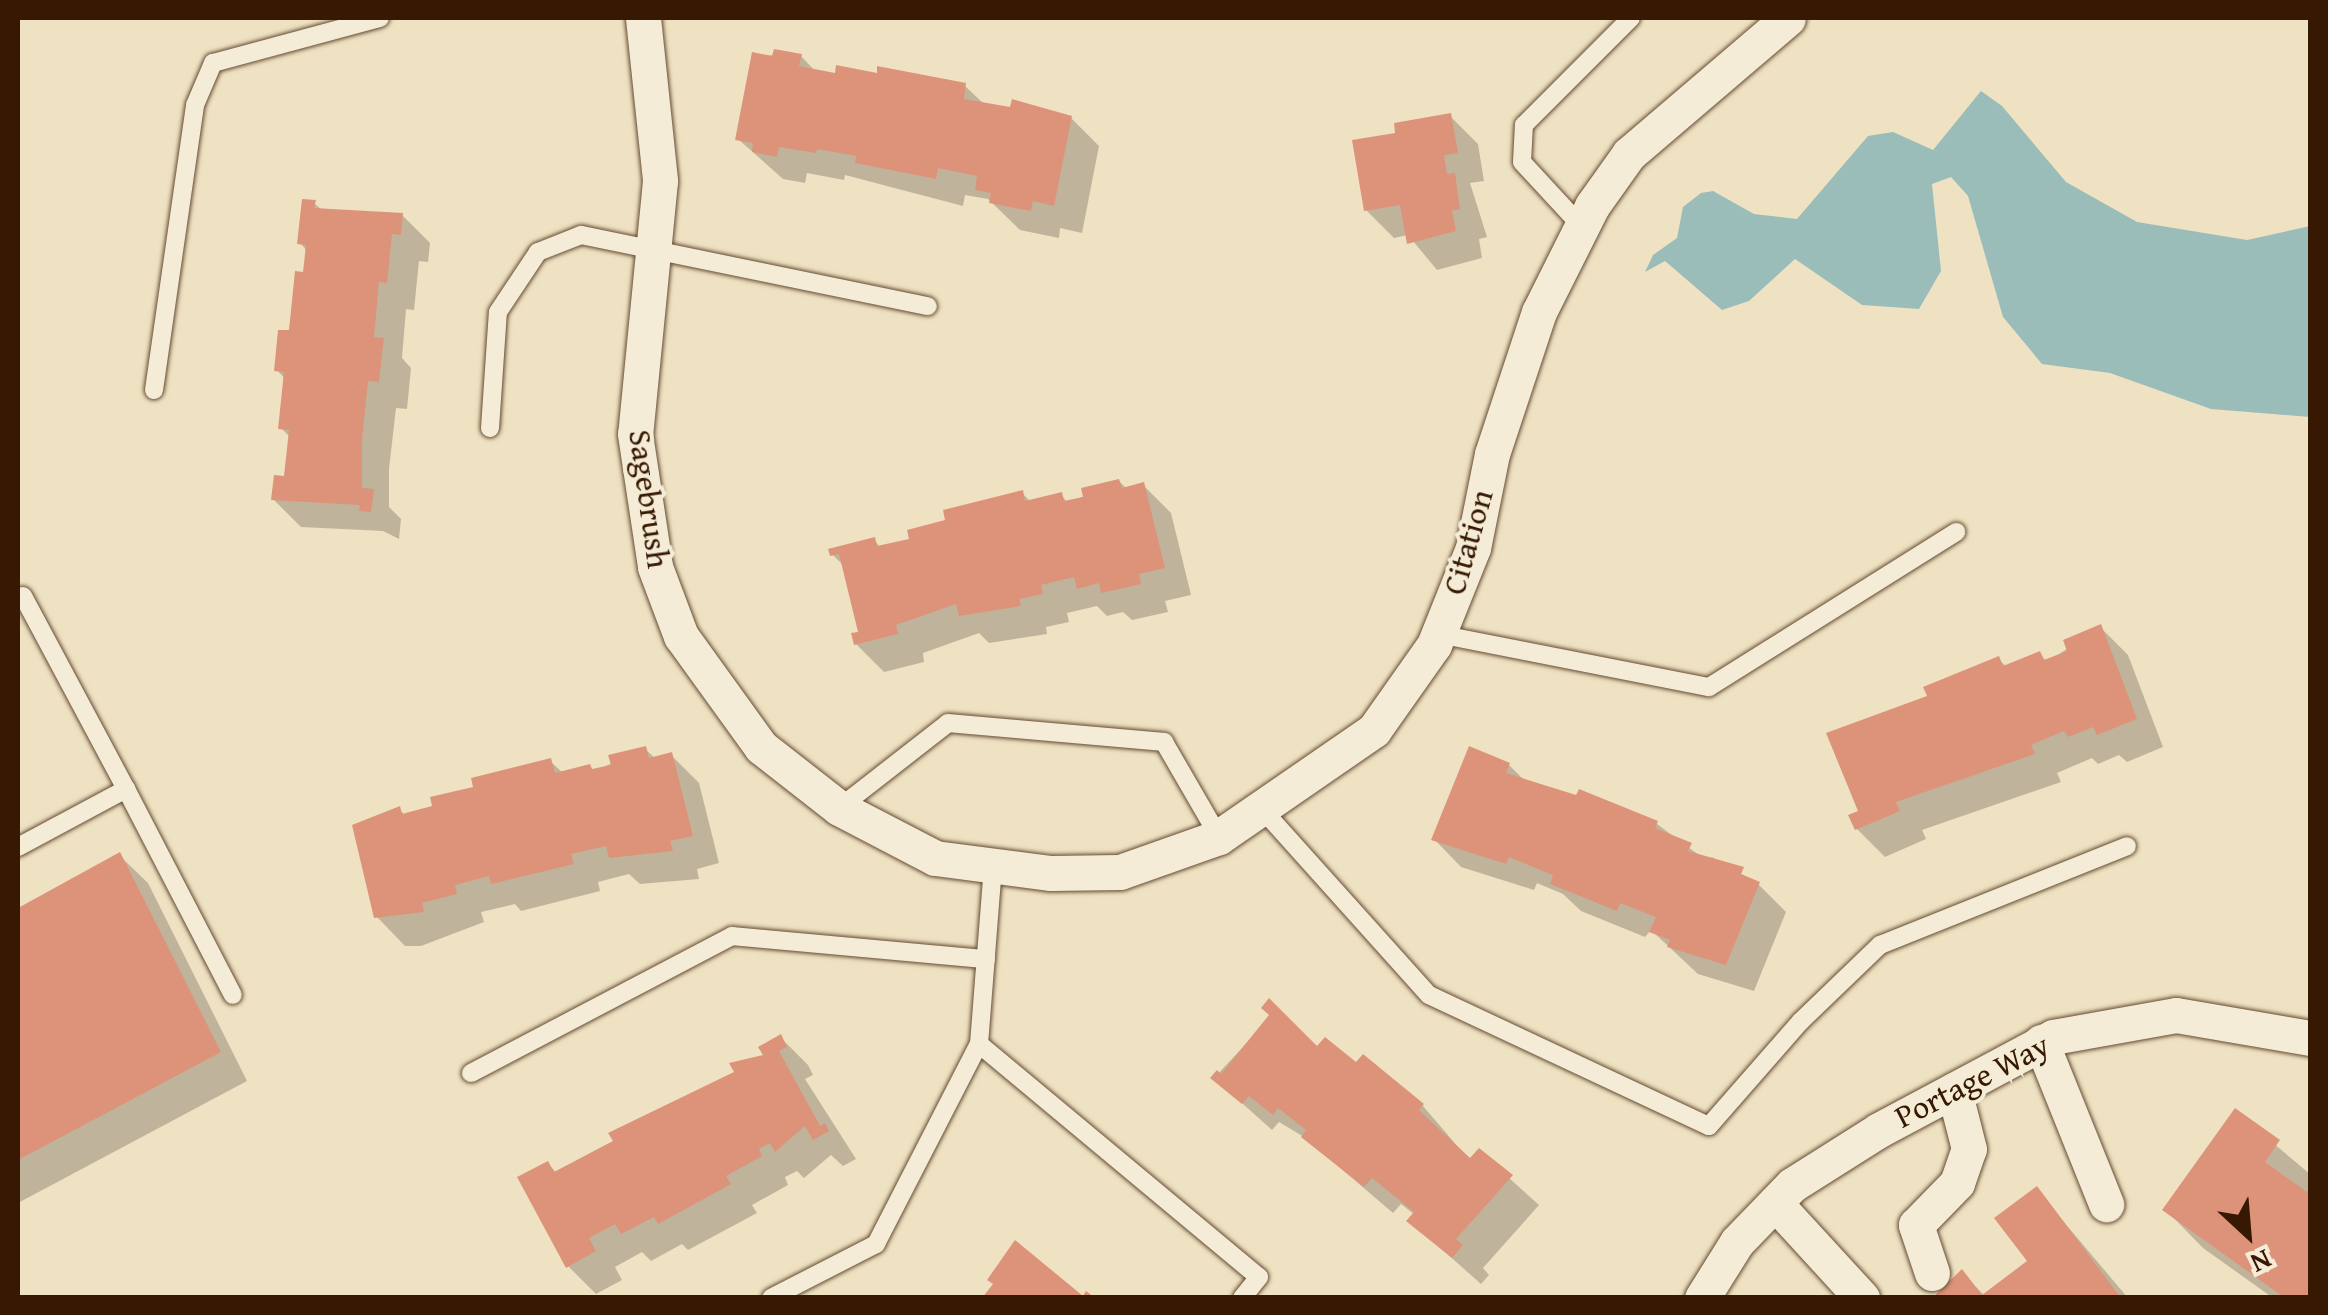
<!DOCTYPE html>
<html>
<head>
<meta charset="utf-8">
<style>
  body { margin:0 }
  #map { position:relative; width:2328px; height:1315px; overflow:hidden; background:#efe2c2; font-family:"Gentium Book Plus",serif }
  div>[style] { position:absolute }
  [style*='--x'] { left:calc(var(--x)*1px); top:calc(var(--y)*1px); width:calc(var(--w)*1px); rotate:calc(var(--a)*1deg) }
  .water>* { inset:0; background:#9bbdb9 }
  .shadow>* { inset:0; background:#0003 }
  .building>* { inset:0; background:#dc937a }
  .roads { filter:drop-shadow(0 0 2px #654b33) drop-shadow(0 0 2px #654b33) }
  .lane>* { height:18px; margin:-9px; padding:0 9px; transform-origin:9px; border-radius:9px; background:#f5ecd7 }
  .street>* { height:35px; margin:-17.5px; padding:0 17.5px; transform-origin:17.5px; border-radius:17.5px; background:#f5ecd7 }
  span { translate:-50% -50%; white-space:nowrap; text-align:center; line-height:1.15; -webkit-text-stroke:8px #f5ecd7; paint-order:stroke }
  .street-label { font-size:32px; color:#371903 }
  .frame { position:absolute; inset:0; border:20px solid #371903; pointer-events:none }
  .north { position:absolute; left:2198px; top:1185px; width:100px; height:100px; -webkit-text-stroke:8px #f5ecd7; paint-order:stroke; rotate:154deg; font-size:28px; font-weight:700; line-height:40px; text-align:center; color:#371903 }
  .north::after { content:''; display:block; margin:auto; width:35px; height:45px; background:#371903; clip-path:polygon(50% 0,100% 100%,50% 72%,0 100%) }
</style>
</head>
<body>
<div id="map">
  <div class="water">
    <div style="clip-path:polygon(1981px 91px,2002px 106px,2066px 182px,2137px 222px,2247px 240px,2310px 226px,2310px 417px,2211px 409px,2110px 373px,2042px 364px,2003px 317px,1968px 196px,1951px 177px,1932px 184px,1941px 271px,1919px 309px,1862px 305px,1795px 259px,1749px 301px,1722px 310px,1665px 261px,1645px 272px,1653px 255px,1677px 238px,1683px 207px,1701px 193px,1713px 191px,1754px 214px,1797px 219px,1868px 136px,1893px 132px,1933px 150px)"></div>
  </div>
  <div class="shadow">
    <div style="clip-path:polygon(754px 55px,801px 56px,816px 72px,965px 86px,985px 105px,1071px 118px,1099px 146px,1082px 233px,1060px 228px,1059px 238px,1020px 230px,988px 199px,965px 195px,963px 206px,845px 175px,844px 180px,807px 173px,805px 183px,783px 179px,738px 139px)"></div>
    <div style="clip-path:polygon(1450px 116px,1478px 144px,1484px 181px,1470px 183px,1487px 237px,1479px 239px,1482px 258px,1437px 270px,1408px 235px,1394px 238px,1366px 210px,1398px 135px)"></div>
    <div style="clip-path:polygon(314px 203px,323px 211px,402px 215px,430px 243px,428px 262px,419px 261px,414px 310px,406px 309px,402px 358px,411px 368px,407px 409px,396px 408px,389px 469px,389px 507px,401px 519px,399px 539px,383px 531px,301px 527px,273px 499px,286px 479px,290px 437px,281px 428px,286px 380px,277px 370px,305px 275px,307px 251px,300px 243px)"></div>
    <div style="clip-path:polygon(1119px 481px,1127px 489px,1143px 485px,1171px 513px,1191px 595px,1165px 601px,1168px 612px,1132px 620px,1123px 612px,1107px 616px,1097px 606px,1067px 613px,1069px 622px,1046px 627px,1047px 634px,989px 643px,979px 633px,923px 653px,924px 662px,884px 672px,856px 644px,861px 634px,845px 567px,833px 555px,874px 540px,881px 548px,912px 541px,1022px 493px,1031px 502px,1061px 495px,1068px 503px)"></div>
    <div style="clip-path:polygon(2100px 627px,2128px 655px,2163px 747px,2127px 762px,2119px 755px,2098px 764px,2092px 758px,2057px 773px,2061px 782px,1922px 830px,1926px 839px,1885px 857px,1857px 829px,1930px 697px,1998px 659px,2007px 667px,2040px 654px,2047px 662px)"></div>
    <div style="clip-path:polygon(645px 749px,656px 759px,671px 755px,699px 783px,719px 863px,697px 869px,699px 879px,640px 884px,629px 874px,598px 882px,600px 891px,521px 911px,515px 904px,481px 912px,484px 922px,421px 946px,405px 946px,377px 917px,399px 809px,405px 815px,435px 808px,550px 761px,563px 773px,594px 771px)"></div>
    <div style="clip-path:polygon(1509px 765px,1526px 782px,1657px 824px,1707px 861px,1712px 857px,1758px 884px,1786px 912px,1754px 991px,1698px 974px,1651px 930px,1645px 937px,1581px 911px,1563px 894px,1537px 883px,1534px 890px,1461px 867px,1434px 839px)"></div>
    <div style="clip-path:polygon(120px 856px,148px 883px,247px 1081px,18px 1203px,18px 911px)"></div>
    <div style="clip-path:polygon(1272px 1016px,1317px 1050px,1356px 1065px,1363px 1058px,1423px 1106px,1471px 1162px,1479px 1151px,1539px 1205px,1483px 1268px,1489px 1275px,1481px 1284px,1410px 1221px,1415px 1215px,1401px 1204px,1393px 1213px,1304px 1137px,1279px 1122px,1272px 1130px,1214px 1078px)"></div>
    <div style="clip-path:polygon(780px 1037px,808px 1065px,813px 1075px,805px 1079px,856px 1159px,843px 1166px,831px 1155px,804px 1178px,797px 1171px,785px 1177px,788px 1185px,752px 1205px,757px 1213px,688px 1250px,682px 1244px,651px 1261px,642px 1252px,615px 1267px,622px 1280px,596px 1294px,568px 1266px,548px 1164px,557px 1173px,767px 1057px)"></div>
    <div style="clip-path:polygon(2236px 1112px,2310px 1174px,2310px 1298px,2273px 1298px,2203px 1248px,2166px 1210px)"></div>
    <div style="clip-path:polygon(2036px 1189px,2128px 1298px,1935px 1298px,1961px 1272px,1985px 1296px,2030px 1262px)"></div>
  </div>
  <div class="building">
    <div style="clip-path:polygon(774px 49px,802px 54px,799px 66px,835px 73px,836px 65px,877px 73px,877px 66px,966px 83px,964px 99px,1010px 107px,1012px 99px,1072px 116px,1054px 206px,1033px 201px,1031px 211px,989px 203px,991px 193px,975px 190px,977px 176px,938px 168px,936px 179px,855px 163px,856px 156px,817px 149px,816px 153px,779px 147px,777px 157px,752px 152px,753px 143px,735px 140px,752px 52px,772px 56px)"></div>
    <div style="clip-path:polygon(1451px 113px,1458px 153px,1444px 155px,1447px 174px,1455px 173px,1460px 209px,1452px 211px,1456px 231px,1407px 244px,1400px 205px,1364px 211px,1352px 140px,1395px 133px,1394px 123px)"></div>
    <div style="clip-path:polygon(302px 199px,316px 200px,314px 208px,403px 213px,401px 235px,392px 234px,387px 283px,379px 282px,374px 337px,384px 338px,379px 382px,368px 381px,362px 440px,362px 488px,374px 489px,371px 512px,359px 511px,360px 505px,271px 500px,274px 475px,284px 476px,289px 430px,278px 429px,284px 372px,274px 371px,278px 330px,289px 330px,295px 271px,303px 272px,306px 245px,297px 244px)"></div>
    <div style="clip-path:polygon(1119px 479px,1122px 488px,1144px 482px,1165px 568px,1139px 574px,1141px 584px,1101px 593px,1099px 583px,1077px 589px,1074px 577px,1041px 585px,1043px 594px,1019px 599px,1021px 606px,959px 616px,956px 604px,896px 625px,898px 634px,854px 645px,851px 633px,858px 632px,839px 554px,830px 556px,828px 549px,875px 537px,877px 546px,909px 539px,907px 530px,945px 520px,943px 510px,1023px 490px,1025px 501px,1062px 492px,1064px 501px,1083px 497px,1081px 488px)"></div>
    <div style="clip-path:polygon(2101px 624px,2137px 719px,2097px 735px,2093px 727px,2068px 737px,2064px 731px,2031px 745px,2035px 754px,1896px 802px,1900px 811px,1855px 830px,1848px 815px,1858px 811px,1826px 733px,1927px 696px,1923px 687px,1999px 656px,2003px 666px,2040px 651px,2044px 660px,2067px 651px,2063px 640px)"></div>
    <div style="clip-path:polygon(646px 746px,649px 758px,672px 752px,693px 836px,670px 841px,673px 851px,609px 858px,606px 846px,571px 854px,574px 864px,491px 884px,489px 876px,455px 885px,457px 894px,422px 903px,424px 912px,374px 918px,352px 825px,400px 806px,402px 814px,432px 806px,430px 797px,473px 787px,471px 778px,551px 758px,555px 773px,590px 764px,592px 769px,611px 765px,608px 755px)"></div>
    <div style="clip-path:polygon(1469px 746px,1510px 763px,1506px 773px,1576px 795px,1579px 789px,1658px 821px,1655px 828px,1692px 843px,1688px 851px,1744px 867px,1741px 874px,1760px 882px,1726px 965px,1667px 947px,1670px 940px,1649px 932px,1656px 917px,1620px 903px,1617px 911px,1550px 884px,1553px 875px,1509px 857px,1506px 864px,1431px 840px)"></div>
    <div style="clip-path:polygon(120px 852px,221px 1052px,18px 1160px,18px 908px)"></div>
    <div style="clip-path:polygon(1269px 998px,1317px 1046px,1325px 1037px,1356px 1062px,1363px 1054px,1424px 1104px,1419px 1110px,1470px 1158px,1479px 1148px,1513px 1175px,1456px 1239px,1463px 1245px,1452px 1258px,1406px 1221px,1414px 1212px,1372px 1178px,1364px 1187px,1301px 1137px,1306px 1130px,1278px 1108px,1273px 1115px,1249px 1096px,1242px 1104px,1210px 1078px,1217px 1070px,1221px 1074px,1269px 1015px,1261px 1008px)"></div>
    <div style="clip-path:polygon(781px 1034px,787px 1047px,779px 1051px,820px 1126px,825px 1123px,829px 1131px,813px 1140px,805px 1126px,775px 1152px,770px 1143px,759px 1149px,762px 1156px,726px 1176px,731px 1184px,658px 1224px,654px 1217px,621px 1234px,615px 1224px,589px 1238px,596px 1251px,566px 1268px,517px 1177px,548px 1161px,554px 1172px,613px 1141px,608px 1133px,734px 1072px,729px 1063px,763px 1055px,758px 1047px)"></div>
    <div style="clip-path:polygon(2235px 1108px,2280px 1140px,2265px 1162px,2307px 1192px,2310px 1186px,2310px 1298px,2285px 1298px,2162px 1210px)"></div>
    <div style="clip-path:polygon(2037px 1186px,2121px 1298px,1932px 1298px,1962px 1269px,1982px 1295px,2027px 1261px,1994px 1218px)"></div>
    <div style="clip-path:polygon(1015px 1240px,1083px 1296px,1086px 1291px,1095px 1298px,982px 1298px,993px 1284px,987px 1280px)"></div>
  </div>
  <div class="roads">
    <div class="lane">
      <div style="--x:1582;--y:227;--w:88;--a:-132.7"></div>
      <div style="--x:1522;--y:162;--w:37;--a:-87"></div>
      <div style="--x:1524;--y:125;--w:151;--a:-45"></div>
      <div style="--x:154;--y:390;--w:288;--a:-81.8"></div>
      <div style="--x:195;--y:105;--w:46;--a:-66.8"></div>
      <div style="--x:213;--y:63;--w:173;--a:-15.1"></div>
      <div style="--x:490;--y:428;--w:116;--a:-86.1"></div>
      <div style="--x:498;--y:312;--w:72;--a:-56.3"></div>
      <div style="--x:538;--y:252;--w:46;--a:-21.6"></div>
      <div style="--x:581;--y:235;--w:354;--a:11.6"></div>
      <div style="--x:23;--y:596;--w:219;--a:61.9"></div>
      <div style="--x:1438;--y:634;--w:276;--a:11.1"></div>
      <div style="--x:1709;--y:687;--w:292;--a:-32.1"></div>
      <div style="--x:839;--y:808;--w:138;--a:-37.9"></div>
      <div style="--x:948;--y:723;--w:217;--a:5"></div>
      <div style="--x:1164;--y:742;--w:110;--a:59.9"></div>
      <div style="--x:1261;--y:808;--w:251;--a:48.1"></div>
      <div style="--x:1429;--y:995;--w:309;--a:25.1"></div>
      <div style="--x:1709;--y:1126;--w:140;--a:-48.8"></div>
      <div style="--x:1801;--y:1021;--w:110;--a:-43.9"></div>
      <div style="--x:1880;--y:945;--w:266;--a:-21.8"></div>
      <div style="--x:18;--y:847;--w:123;--a:-28.2"></div>
      <div style="--x:126;--y:789;--w:232;--a:62.6"></div>
      <div style="--x:979;--y:1044;--w:364;--a:39.8"></div>
      <div style="--x:1259;--y:1277;--w:27;--a:129"></div>
      <div style="--x:471;--y:1073;--w:295;--a:-27.7"></div>
      <div style="--x:732;--y:936;--w:255;--a:5.2"></div>
      <div style="--x:771;--y:1298;--w:118;--a:-27.2"></div>
      <div style="--x:876;--y:1244;--w:225;--a:-62.8"></div>
      <div style="--x:979;--y:1044;--w:179;--a:-85.5"></div>
    </div>
    <div class="street">
      <div style="--x:643;--y:18;--w:164;--a:84"></div>
      <div style="--x:660;--y:181;--w:254;--a:95.6"></div>
      <div style="--x:635;--y:434;--w:134;--a:81.4"></div>
      <div style="--x:655;--y:567;--w:74;--a:69.4"></div>
      <div style="--x:681;--y:636;--w:137;--a:54.2"></div>
      <div style="--x:761;--y:747;--w:99;--a:38"></div>
      <div style="--x:839;--y:808;--w:108;--a:27.5"></div>
      <div style="--x:935;--y:858;--w:117;--a:7.4"></div>
      <div style="--x:1051;--y:873;--w:69;--a:-0.8"></div>
      <div style="--x:1120;--y:872;--w:105;--a:-19.5"></div>
      <div style="--x:1219;--y:837;--w:188;--a:-34.6"></div>
      <div style="--x:1374;--y:730;--w:104;--a:-54.8"></div>
      <div style="--x:1434;--y:645;--w:105;--a:-68.1"></div>
      <div style="--x:1473;--y:548;--w:96;--a:-78.6"></div>
      <div style="--x:1492;--y:454;--w:150;--a:-71.7"></div>
      <div style="--x:1539;--y:312;--w:119;--a:-63.4"></div>
      <div style="--x:1592;--y:206;--w:64;--a:-54.6"></div>
      <div style="--x:1629;--y:154;--w:209;--a:-40.5"></div>
      <div style="--x:2041;--y:1042;--w:175;--a:68.1"></div>
      <div style="--x:1775;--y:1203;--w:129;--a:47.5"></div>
      <div style="--x:1932;--y:1273;--w:51;--a:-108.4"></div>
      <div style="--x:1916;--y:1225;--w:59;--a:-45.7"></div>
      <div style="--x:1957;--y:1183;--w:36;--a:-71"></div>
      <div style="--x:1969;--y:1149;--w:61;--a:-104.3"></div>
      <div style="--x:1702;--y:1298;--w:66;--a:-58"></div>
      <div style="--x:1737;--y:1242;--w:79;--a:-46"></div>
      <div style="--x:1792;--y:1185;--w:103;--a:-32.3"></div>
      <div style="--x:1879;--y:1130;--w:197;--a:-28.1"></div>
      <div style="--x:2053;--y:1037;--w:125;--a:-10.1"></div>
      <div style="--x:2176;--y:1015;--w:136;--a:9.7"></div>
    </div>
  </div>
  <div class="street-label">
    <span style="left:649px;top:499px;rotate:82deg">Sagebrush</span>
    <span style="left:1468px;top:542px;rotate:-74deg">Citation</span>
    <span style="left:1972px;top:1081px;rotate:-27deg">Portage Way</span>
  </div>
  <div class="frame"></div>
  <div class="north">N</div>
</div>
</body>
</html>
